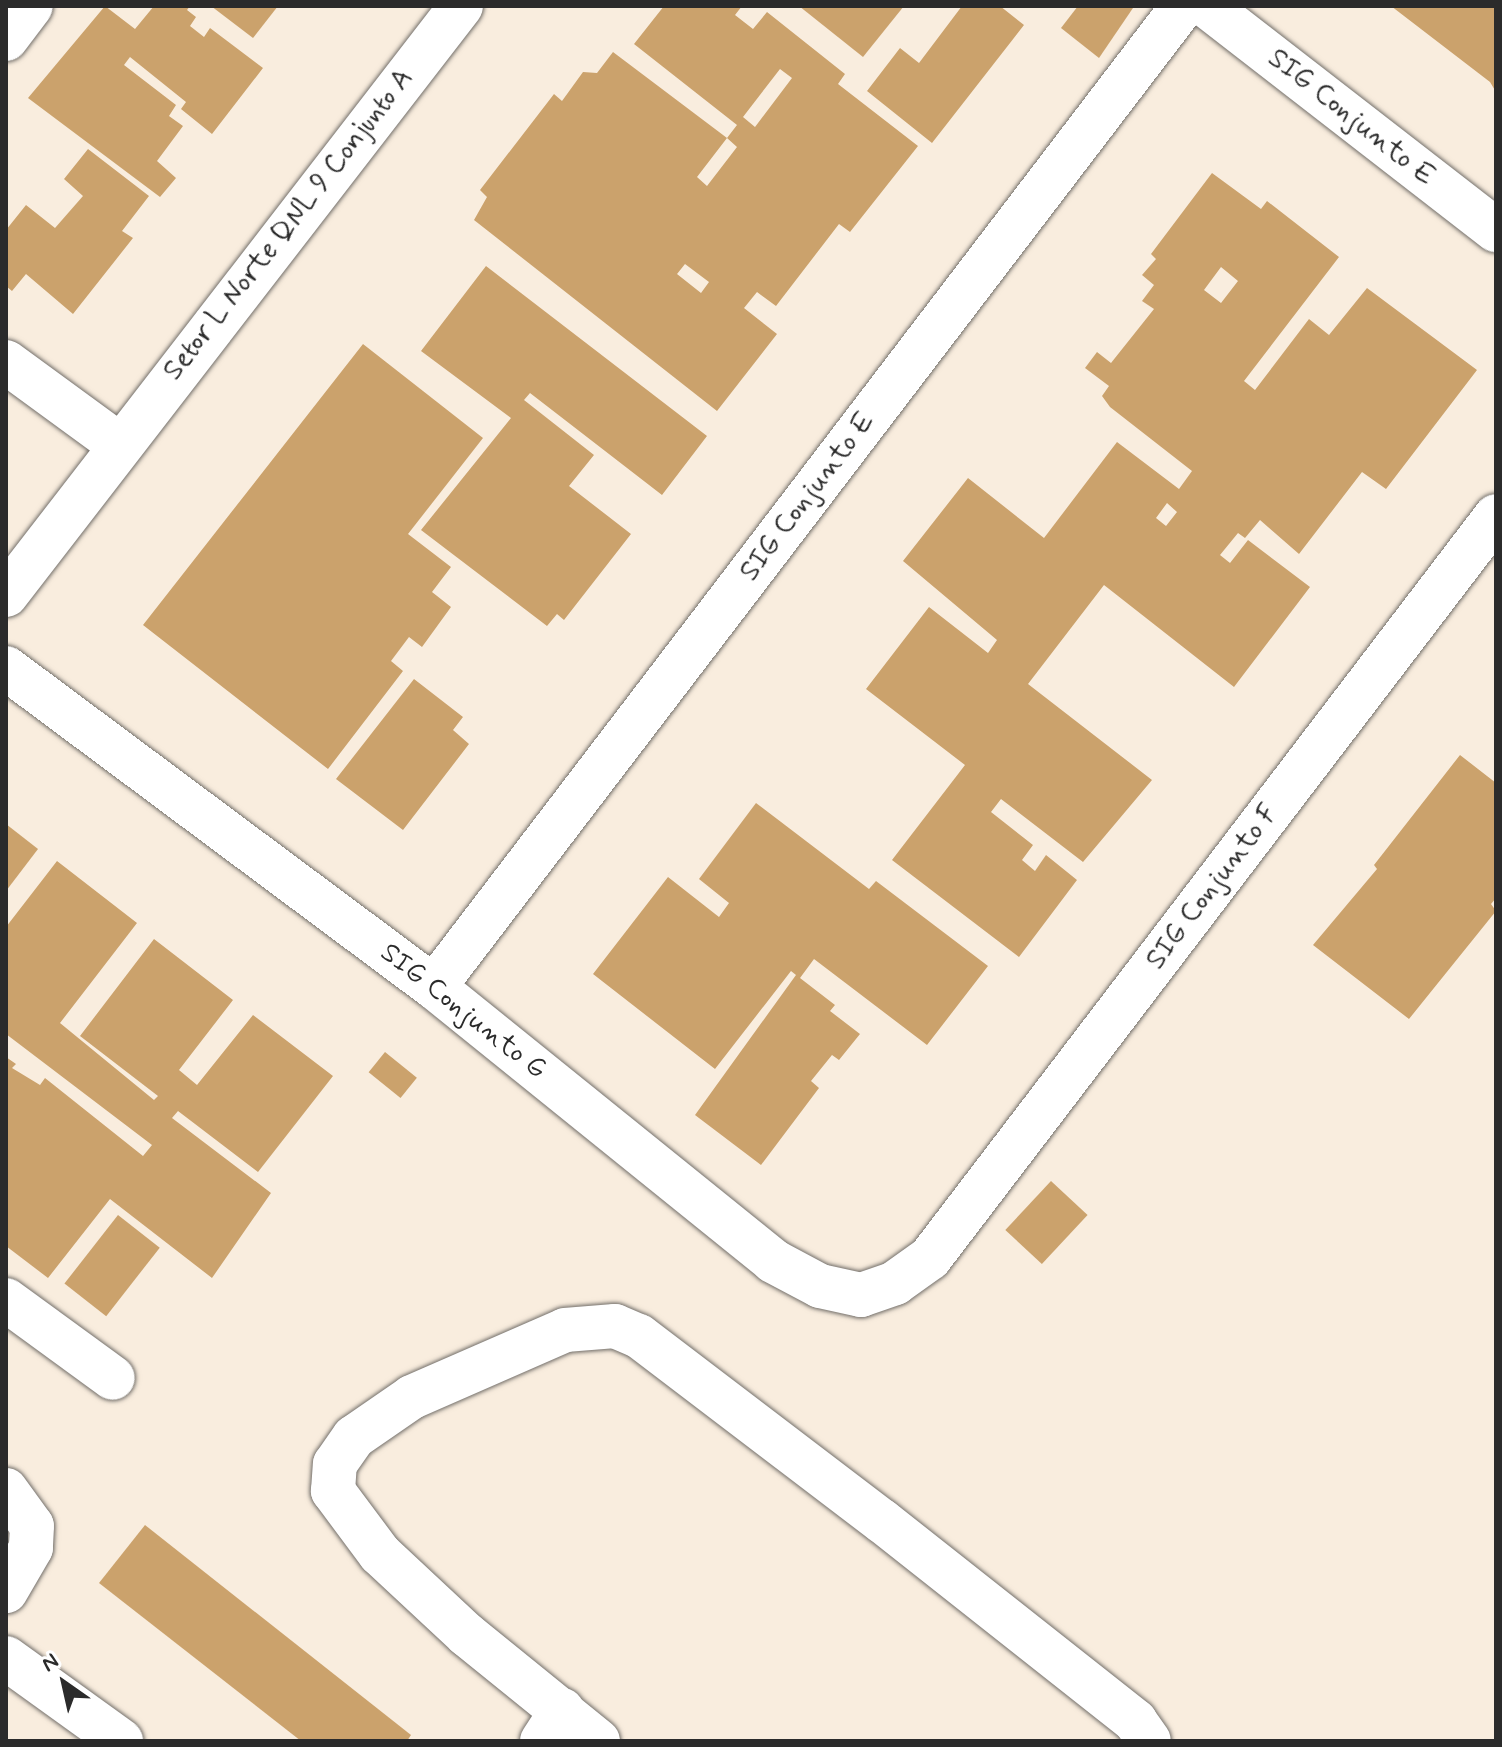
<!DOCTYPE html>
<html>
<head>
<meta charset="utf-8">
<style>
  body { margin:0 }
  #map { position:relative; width:1502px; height:1747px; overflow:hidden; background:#f9edde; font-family:Mynerve,sans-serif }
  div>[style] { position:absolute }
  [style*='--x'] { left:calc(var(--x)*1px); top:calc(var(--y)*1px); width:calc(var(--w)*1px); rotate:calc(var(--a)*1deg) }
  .building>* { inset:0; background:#cba26c; transform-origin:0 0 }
  .roads { filter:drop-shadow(0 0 2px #736f6a) drop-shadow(0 0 2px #736f6a) }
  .minor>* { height:44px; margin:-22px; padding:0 22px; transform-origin:22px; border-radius:22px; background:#fff }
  span { translate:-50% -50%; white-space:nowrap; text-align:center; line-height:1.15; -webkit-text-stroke:7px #fff; paint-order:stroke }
  .street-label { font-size:28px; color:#2b2b2b }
  .frame { position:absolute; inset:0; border:8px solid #2b2b2b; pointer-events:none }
  .north { position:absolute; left:24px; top:1643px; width:80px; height:80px; -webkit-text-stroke:6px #fff; paint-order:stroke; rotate:326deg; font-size:22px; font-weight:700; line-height:32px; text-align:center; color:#2b2b2b }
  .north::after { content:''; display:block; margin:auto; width:28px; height:36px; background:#2b2b2b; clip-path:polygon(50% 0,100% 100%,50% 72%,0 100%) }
</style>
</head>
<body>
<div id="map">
  <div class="building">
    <div style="clip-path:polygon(105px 6px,135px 29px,154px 6px,190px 6px,187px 10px,196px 17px,190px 26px,204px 37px,210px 28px,263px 68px,212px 134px,181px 109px,186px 102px,130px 57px,124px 65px,176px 105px,169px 116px,183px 126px,157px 161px,176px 178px,160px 197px,28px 98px)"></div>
    <div style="clip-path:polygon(211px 6px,278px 6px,253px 38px)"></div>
    <div style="clip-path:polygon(evenodd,664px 6px,742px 6px,735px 15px,753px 29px,767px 12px,845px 74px,838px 84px,918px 146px,850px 232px,839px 224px,776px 306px,757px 292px,744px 308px,777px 334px,717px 411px,474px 220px,487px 197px,480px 190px,554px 94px,562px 101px,583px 72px,597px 73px,613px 52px,727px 138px,697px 177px,707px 186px,737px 147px,727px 138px,737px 125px,634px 44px,664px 6px,780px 69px,792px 78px,755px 127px,743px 117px,780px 69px,664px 6px,685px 264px,709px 282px,701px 293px,677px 274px,685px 264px)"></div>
    <div style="clip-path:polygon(799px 6px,904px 6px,863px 57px)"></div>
    <div style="clip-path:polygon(962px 6px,1000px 6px,1024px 25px,932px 143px,867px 91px,900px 48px,919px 63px)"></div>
    <div style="clip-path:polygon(1078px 6px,1133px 8px,1099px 58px,1061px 28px)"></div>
    <div style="clip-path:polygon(1391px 6px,1496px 6px,1496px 92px,1490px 82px)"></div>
    <div style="clip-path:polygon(88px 149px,149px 196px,122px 231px,133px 238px,73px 314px,26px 274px,12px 291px,6px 286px,6px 230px,26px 205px,55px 228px,83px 196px,64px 179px)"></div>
    <div style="clip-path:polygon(evenodd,1212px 173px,1261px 209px,1267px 201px,1339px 257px,1244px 381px,1255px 390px,1309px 319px,1329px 335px,1367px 288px,1477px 370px,1386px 489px,1362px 472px,1299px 554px,1260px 520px,1245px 538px,1238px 533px,1220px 555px,1230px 563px,1248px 540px,1310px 587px,1234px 687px,1104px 585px,1028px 684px,1152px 780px,1083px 862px,1001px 799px,991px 812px,1033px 845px,1022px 860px,1035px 871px,1046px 855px,1077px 880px,1019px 957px,892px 860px,965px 765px,866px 689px,929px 607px,988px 653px,997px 640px,903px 561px,968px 478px,1044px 538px,1117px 442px,1179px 489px,1192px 471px,1110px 407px,1102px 396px,1109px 386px,1085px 368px,1097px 352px,1111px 363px,1154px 309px,1142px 301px,1154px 285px,1142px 275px,1156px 259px,1151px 254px,1212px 173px,1221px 267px,1238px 281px,1221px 303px,1204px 290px,1221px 267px,1212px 173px,1167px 503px,1177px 512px,1166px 526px,1156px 518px,1167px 503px)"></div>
    <div style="clip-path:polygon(486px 266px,707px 436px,662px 495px,530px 393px,524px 400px,594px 455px,569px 486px,631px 534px,564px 620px,557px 614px,547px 626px,421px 530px,511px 418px,421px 351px)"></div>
    <div style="clip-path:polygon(363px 344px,483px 438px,408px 534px,451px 567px,432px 592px,451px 607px,422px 647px,409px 637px,391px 661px,403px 671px,328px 769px,143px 625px)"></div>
    <div style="clip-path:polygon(414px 679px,463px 717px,453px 730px,469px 744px,403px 830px,336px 779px)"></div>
    <div style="clip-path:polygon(1460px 755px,1496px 783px,1496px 898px,1491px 904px,1496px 911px,1409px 1019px,1313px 945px,1377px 869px,1374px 865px)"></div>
    <div style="clip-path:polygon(756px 803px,869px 889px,876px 881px,988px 966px,927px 1045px,814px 959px,800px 978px,835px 1005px,830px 1011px,860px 1034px,839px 1060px,832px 1055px,811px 1081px,819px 1088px,761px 1165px,695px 1115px,796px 975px,791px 971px,715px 1069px,593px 974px,668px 877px,719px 917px,729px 903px,699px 879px)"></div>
    <div style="clip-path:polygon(6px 824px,38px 849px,6px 891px)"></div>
    <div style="clip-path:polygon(57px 861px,137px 923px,60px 1023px,154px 1100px,158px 1096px,80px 1036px,154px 939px,233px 1000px,179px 1070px,197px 1085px,253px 1015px,333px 1076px,258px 1172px,178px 1111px,172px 1118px,271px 1193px,212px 1278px,110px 1199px,48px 1278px,6px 1246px,6px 1057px,16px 1064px,12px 1068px,40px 1085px,45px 1078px,143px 1156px,152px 1145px,6px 1034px,6px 927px)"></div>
    <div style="left:385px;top:1052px;width:41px;height:26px;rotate:39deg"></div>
    <div style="left:1051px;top:1181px;width:50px;height:67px;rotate:43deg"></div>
    <div style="left:118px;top:1215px;width:53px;height:87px;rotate:38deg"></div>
    <div style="clip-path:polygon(145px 1525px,411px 1735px,407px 1741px,301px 1741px,99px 1583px)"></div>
  </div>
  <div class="roads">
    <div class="minor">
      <div style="--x:1207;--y:6;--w:366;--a:37.8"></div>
      <div style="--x:6;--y:39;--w:41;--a:-52.9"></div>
      <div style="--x:6;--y:362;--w:139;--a:36.2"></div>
      <div style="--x:6;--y:595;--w:744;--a:-52.31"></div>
      <div style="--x:6;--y:668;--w:534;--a:36.7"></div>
      <div style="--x:434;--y:987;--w:436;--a:38.9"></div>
      <div style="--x:773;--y:1261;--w:53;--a:28"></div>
      <div style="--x:820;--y:1286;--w:42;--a:12.4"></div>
      <div style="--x:861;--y:1295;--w:36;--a:-19"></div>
      <div style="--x:895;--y:1283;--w:43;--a:-35.5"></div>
      <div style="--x:930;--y:1258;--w:933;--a:-52.66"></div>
      <div style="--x:434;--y:987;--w:1234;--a:-52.64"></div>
      <div style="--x:6;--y:1300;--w:132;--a:36.1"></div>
      <div style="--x:6;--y:1490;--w:44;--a:54.2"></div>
      <div style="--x:32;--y:1526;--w:22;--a:93"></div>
      <div style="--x:31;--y:1548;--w:50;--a:120.2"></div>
      <div style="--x:6;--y:1658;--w:142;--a:35.8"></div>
      <div style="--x:542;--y:1741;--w:37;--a:-57"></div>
      <div style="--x:598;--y:1741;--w:169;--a:-141"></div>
      <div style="--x:467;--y:1635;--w:119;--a:-137"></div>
      <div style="--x:380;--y:1554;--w:79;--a:-126.7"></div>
      <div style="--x:333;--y:1491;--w:27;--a:-86"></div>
      <div style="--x:335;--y:1464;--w:33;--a:-55"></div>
      <div style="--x:354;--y:1437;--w:70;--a:-34.6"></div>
      <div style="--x:412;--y:1397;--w:167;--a:-23.6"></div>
      <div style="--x:565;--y:1330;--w:50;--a:-4.6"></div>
      <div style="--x:615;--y:1326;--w:26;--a:23"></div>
      <div style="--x:639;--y:1336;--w:305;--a:37.3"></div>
      <div style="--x:882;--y:1521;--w:323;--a:38.3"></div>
      <div style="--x:1135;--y:1721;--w:24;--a:55"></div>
    </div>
  </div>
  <div class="street-label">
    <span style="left:1351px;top:118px;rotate:38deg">SIG Conjunto E</span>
    <span style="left:289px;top:225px;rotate:-52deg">Setor L Norte QNL 9 Conjunto A</span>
    <span style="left:808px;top:497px;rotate:-53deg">SIG Conjunto E</span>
    <span style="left:1213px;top:887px;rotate:-53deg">SIG Conjunto F</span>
    <span style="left:463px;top:1012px;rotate:38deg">SIG Conjunto G</span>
  </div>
  <div class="frame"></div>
  <div class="north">N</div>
</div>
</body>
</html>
